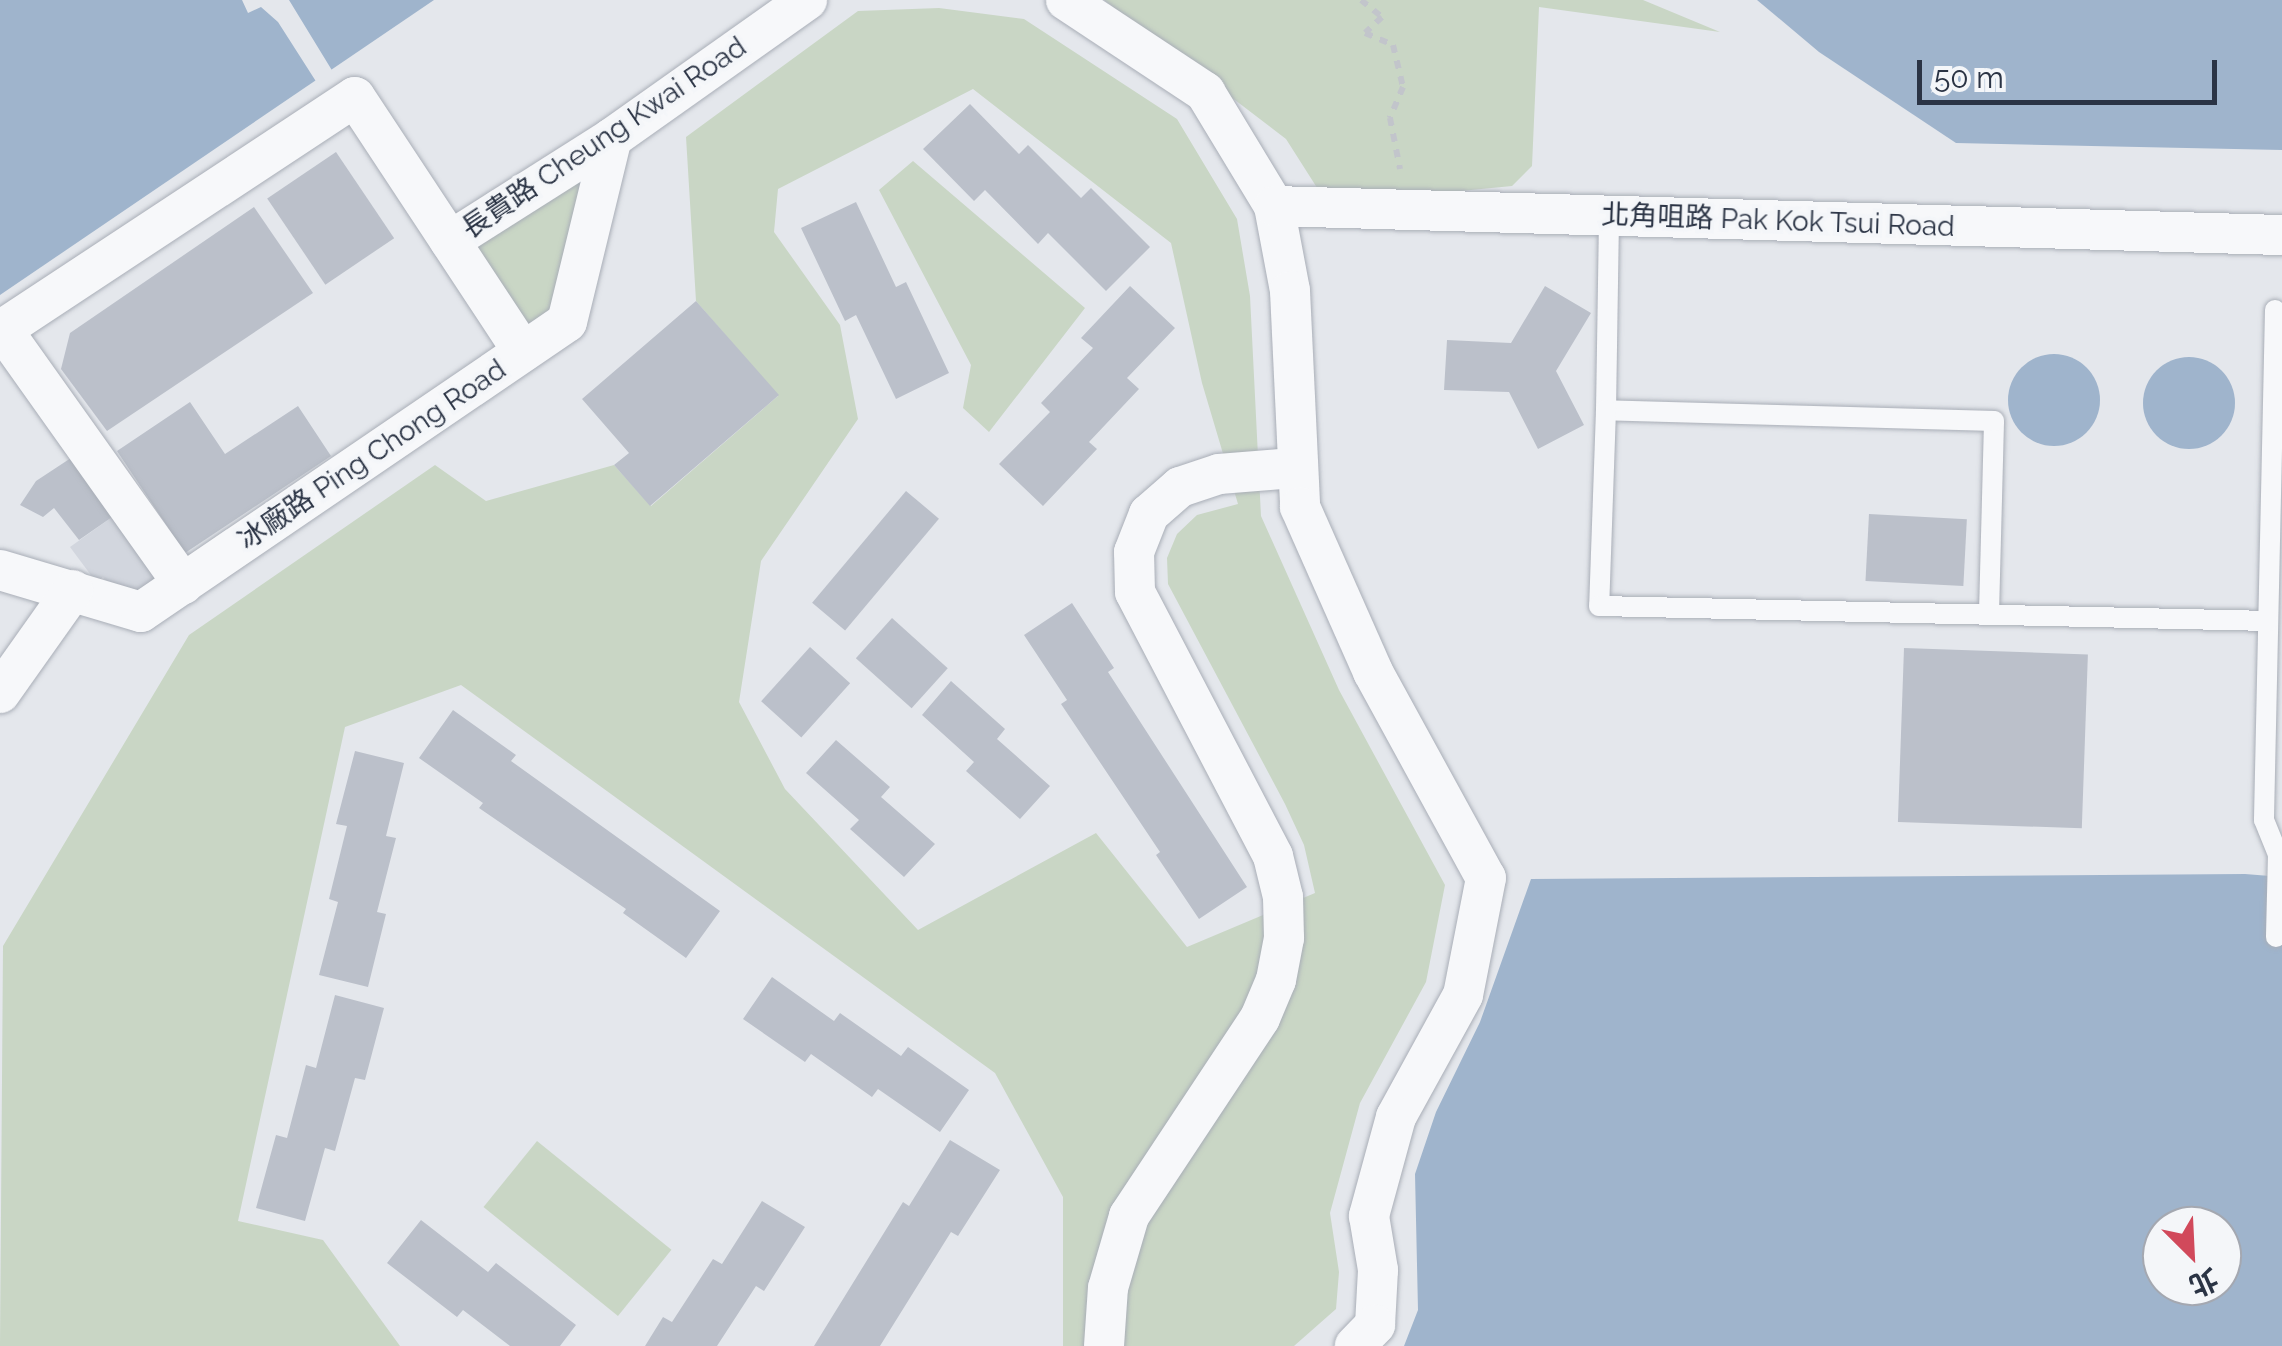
<!DOCTYPE html>
<html>
<head>
<meta charset="utf-8">
<style>
  body { margin:0 }
  #map { position:relative; width:2282px; height:1346px; overflow:hidden; background:#e4e7ec; font-family:Raleway,"Noto Sans TC",sans-serif }
  div>[style] { position:absolute }
  [style*='--x'] { left:calc(var(--x)*1px); top:calc(var(--y)*1px); width:calc(var(--w)*1px); rotate:calc(var(--a)*1deg) }
  .built>* { inset:0; background:#d2d6de }
  .green>* { inset:0; background:#c9d6c5; transform-origin:0 0 }
  .water>* { inset:0; background:#9fb4cc }
  .round { border-radius:50% }
  .pier>* { inset:0; background:#e4e7ec }
  .building>* { inset:0; background:#bbc0ca; transform-origin:0 0 }
  .path>* { height:6px; margin-top:-3px; transform-origin:0; background:repeating-linear-gradient(90deg,#c2c5cb 0 8px,transparent 0 16px) }
  .roads { filter:drop-shadow(0 0 2px #a9aeb7) drop-shadow(0 0 2px #a9aeb7) }
  .lane>* { height:20px; margin:-10px; padding:0 10px; transform-origin:10px; border-radius:10px; background:#f7f8fa }
  .street>* { height:40px; margin:-20px; padding:0 20px; transform-origin:20px; border-radius:20px; background:#f7f8fa }
  span { translate:-50% -50%; white-space:nowrap; text-align:center; line-height:1.15; -webkit-text-stroke:8px #f4f6f9; paint-order:stroke }
  .street-label { font-size:28px; color:#2b3445 }
  .north { position:absolute; left:2142px; top:1206px; width:100px; height:100px; box-sizing:border-box; background:#f4f6f9; border:2px solid #a4a8b1; border-radius:50%; rotate:156deg; font-size:28px; font-weight:700; line-height:40px; text-align:center; color:#2b3445 }
  .north::after { content:''; display:block; margin:auto; width:35px; height:45px; background:#d1495b; clip-path:polygon(50% 0,100% 100%,50% 72%,0 100%) }
  .scale { position:absolute; left:1917px; top:60px; width:300px; height:45px; box-sizing:border-box; border:5px solid #2b3445; border-top:0; padding-left:12px; font-size:30px; line-height:35px; white-space:nowrap; color:#2b3445; -webkit-text-stroke:8px #f4f6f9; paint-order:stroke }
</style>
</head>
<body>
<div id="map">
  <div class="built">
    <div style="clip-path:polygon(115px 515px,164px 584px,140px 602px,116px 594px,103px 577px,96px 582px,70px 547px)"></div>
  </div>
  <div class="green">
    <div style="clip-path:polygon(1104px 0,1643px 0,1720px 32px,1539px 7px,1532px 166px,1512px 186px,1430px 194px,1321px 194px,1286px 139px)"></div>
    <div style="clip-path:polygon(evenodd,939px 8px,1024px 19px,1177px 119px,1237px 219px,1250px 296px,1261px 516px,1339px 690px,1445px 885px,1426px 982px,1360px 1103px,1330px 1213px,1339px 1272px,1336px 1309px,1294px 1346px,1063px 1346px,1063px 1197px,995px 1073px,461px 685px,345px 727px,238px 1221px,323px 1240px,400px 1346px,0 1346px,3px 946px,189px 635px,435px 465px,486px 501px,614px 465px,651px 506px,778px 396px,696px 301px,686px 137px,858px 11px,939px 8px,973px 89px,1171px 243px,1202px 383px,1238px 504px,1197px 515px,1177px 534px,1167px 558px,1168px 584px,1285px 804px,1304px 845px,1315px 893px,1187px 947px,1096px 833px,918px 930px,785px 789px,739px 702px,761px 561px,858px 419px,840px 325px,774px 232px,778px 189px,973px 89px)"></div>
    <div style="clip-path:polygon(913px 161px,1085px 308px,989px 432px,963px 408px,971px 365px,879px 190px)"></div>
    <div style="clip-path:polygon(592px 169px,557px 309px,521px 331px,468px 246px)"></div>
    <div style="left:537px;top:1141px;width:173px;height:85px;rotate:39deg"></div>
  </div>
  <div class="water">
    <div style="clip-path:polygon(0 0,434px 0,0 295px)"></div>
    <div style="clip-path:polygon(1757px 0,2282px 0,2282px 150px,1956px 143px,1819px 52px)"></div>
    <div class="round" style="left:2008px;top:354px;width:92px;height:92px"></div>
    <div class="round" style="left:2143px;top:357px;width:92px;height:92px"></div>
    <div style="clip-path:polygon(evenodd,2245px 874px,2282px 877px,2282px 1346px,1404px 1346px,1418px 1310px,1415px 1174px,1436px 1112px,1480px 1022px,1531px 879px,2245px 874px,2162px 1226px,2222px 1226px,2222px 1286px,2162px 1286px,2162px 1226px)"></div>
  </div>
  <div class="pier">
    <div style="clip-path:polygon(242px 0,289px 0,333px 72px,317px 83px,278px 22px,261px 7px,248px 13px)"></div>
  </div>
  <div class="building">
    <div style="clip-path:polygon(970px 104px,1019px 154px,1028px 145px,1081px 198px,1091px 188px,1150px 247px,1106px 291px,1048px 233px,1038px 244px,985px 190px,974px 201px,923px 149px)"></div>
    <div style="left:336px;top:152px;width:104px;height:83px;rotate:56deg"></div>
    <div style="clip-path:polygon(856px 202px,896px 287px,906px 282px,949px 373px,896px 399px,856px 315px,845px 321px,801px 228px)"></div>
    <div style="clip-path:polygon(254px 207px,313px 293px,107px 431px,61px 369px,70px 333px)"></div>
    <div style="clip-path:polygon(1130px 286px,1175px 328px,1127px 378px,1139px 389px,1089px 442px,1097px 449px,1043px 506px,999px 464px,1050px 412px,1041px 403px,1093px 348px,1081px 338px)"></div>
    <div style="clip-path:polygon(1545px 286px,1591px 313px,1556px 371px,1584px 425px,1538px 449px,1509px 392px,1444px 390px,1447px 340px,1511px 343px)"></div>
    <div style="clip-path:polygon(696px 301px,779px 395px,650px 506px,614px 465px,629px 453px,582px 399px)"></div>
    <div style="clip-path:polygon(190px 402px,225px 454px,298px 406px,331px 456px,185px 553px,117px 451px)"></div>
    <div style="clip-path:polygon(74px 456px,115px 515px,79px 540px,54px 508px,43px 517px,20px 505px,36px 481px)"></div>
    <div style="left:906px;top:491px;width:43px;height:146px;rotate:40deg"></div>
    <div style="left:1869px;top:514px;width:98px;height:67px;rotate:3deg"></div>
    <div style="clip-path:polygon(1072px 603px,1114px 668px,1108px 672px,1247px 887px,1199px 919px,1156px 855px,1160px 852px,1061px 704px,1067px 700px,1024px 635px)"></div>
    <div style="left:892px;top:618px;width:75px;height:54px;rotate:42deg"></div>
    <div style="left:810px;top:647px;width:54px;height:73px;rotate:42deg"></div>
    <div style="left:1904px;top:648px;width:184px;height:174px;rotate:2deg"></div>
    <div style="clip-path:polygon(951px 681px,1005px 729px,997px 739px,1050px 786px,1020px 819px,966px 771px,974px 762px,922px 715px)"></div>
    <div style="clip-path:polygon(453px 710px,516px 755px,511px 761px,720px 911px,686px 958px,623px 913px,626px 909px,479px 808px,483px 803px,419px 758px)"></div>
    <div style="clip-path:polygon(836px 740px,890px 787px,881px 797px,935px 844px,904px 877px,850px 829px,859px 820px,806px 773px)"></div>
    <div style="clip-path:polygon(355px 751px,404px 763px,386px 836px,396px 838px,377px 912px,386px 914px,368px 987px,319px 975px,338px 902px,329px 899px,347px 826px,336px 824px)"></div>
    <div style="clip-path:polygon(772px 977px,834px 1021px,840px 1013px,901px 1056px,908px 1047px,969px 1090px,940px 1132px,878px 1089px,872px 1097px,811px 1054px,805px 1062px,743px 1019px)"></div>
    <div style="clip-path:polygon(335px 995px,384px 1008px,365px 1080px,355px 1078px,335px 1151px,325px 1148px,305px 1221px,256px 1208px,276px 1135px,287px 1138px,306px 1065px,316px 1068px)"></div>
    <div style="clip-path:polygon(950px 1140px,1000px 1170px,958px 1236px,951px 1232px,880px 1346px,814px 1346px,903px 1202px,909px 1206px)"></div>
    <div style="clip-path:polygon(762px 1201px,805px 1227px,764px 1291px,756px 1286px,717px 1346px,645px 1346px,663px 1317px,672px 1322px,713px 1259px,722px 1264px)"></div>
    <div style="clip-path:polygon(421px 1220px,488px 1272px,496px 1263px,576px 1325px,560px 1346px,510px 1346px,463px 1310px,457px 1317px,387px 1263px)"></div>
  </div>
  <div class="path">
    <div style="--x:1361;--y:0;--w:27;--a:39"></div>
    <div style="--x:1382;--y:17;--w:23;--a:137"></div>
    <div style="--x:1365;--y:33;--w:30;--a:23"></div>
    <div style="--x:1393;--y:45;--w:43;--a:76.6"></div>
    <div style="--x:1403;--y:87;--w:34;--a:113"></div>
    <div style="--x:1390;--y:118;--w:52;--a:78.9"></div>
  </div>
  <div class="roads">
    <div class="lane">
      <div style="--x:2275;--y:310;--w:510;--a:91.24"></div>
      <div style="--x:2264;--y:820;--w:37;--a:68"></div>
      <div style="--x:2278;--y:854;--w:83;--a:91.4"></div>
      <div style="--x:1606;--y:410;--w:194;--a:-89.1"></div>
      <div style="--x:1989;--y:613;--w:192;--a:-88.5"></div>
      <div style="--x:1994;--y:421;--w:388;--a:-178.4"></div>
      <div style="--x:1606;--y:410;--w:196;--a:92"></div>
      <div style="--x:1599;--y:606;--w:669;--a:1.28"></div>
    </div>
    <div class="street">
      <div style="--x:1066;--y:0;--w:167;--a:33.5"></div>
      <div style="--x:1205;--y:92;--w:133;--a:58.8"></div>
      <div style="--x:1274;--y:206;--w:86;--a:79.3"></div>
      <div style="--x:1290;--y:291;--w:216;--a:87.3"></div>
      <div style="--x:1300;--y:507;--w:180;--a:66.1"></div>
      <div style="--x:1373;--y:672;--w:235;--a:61.3"></div>
      <div style="--x:1486;--y:878;--w:119;--a:101.1"></div>
      <div style="--x:1463;--y:995;--w:139;--a:118.8"></div>
      <div style="--x:1396;--y:1117;--w:103;--a:105.3"></div>
      <div style="--x:1369;--y:1216;--w:55;--a:80.5"></div>
      <div style="--x:1378;--y:1270;--w:55;--a:93.1"></div>
      <div style="--x:1375;--y:1325;--w:29;--a:134"></div>
      <div style="--x:1274;--y:206;--w:1008;--a:1.65"></div>
      <div style="--x:450;--y:241;--w:192;--a:-32.4"></div>
      <div style="--x:612;--y:138;--w:239;--a:-35.3"></div>
      <div style="--x:2;--y:329;--w:313;--a:54.6"></div>
      <div style="--x:0;--y:331;--w:425;--a:-33.4"></div>
      <div style="--x:355;--y:97;--w:305;--a:56.6"></div>
      <div style="--x:0;--y:570;--w:147;--a:16.6"></div>
      <div style="--x:141;--y:612;--w:515;--a:-34.25"></div>
      <div style="--x:567;--y:322;--w:189;--a:-76.3"></div>
      <div style="--x:0;--y:693;--w:126;--a:-54.7"></div>
      <div style="--x:1104;--y:1346;--w:58;--a:-86.1"></div>
      <div style="--x:1108;--y:1288;--w:75;--a:-73.7"></div>
      <div style="--x:1129;--y:1216;--w:237;--a:-56.5"></div>
      <div style="--x:1260;--y:1018;--w:41;--a:-67.2"></div>
      <div style="--x:1276;--y:980;--w:43;--a:-79.2"></div>
      <div style="--x:1284;--y:938;--w:41;--a:-91.4"></div>
      <div style="--x:1283;--y:897;--w:42;--a:-103.7"></div>
      <div style="--x:1273;--y:856;--w:298;--a:-117.6"></div>
      <div style="--x:1135;--y:592;--w:40;--a:-91.4"></div>
      <div style="--x:1134;--y:552;--w:41;--a:-68.5"></div>
      <div style="--x:1149;--y:514;--w:41;--a:-41.1"></div>
      <div style="--x:1180;--y:487;--w:41;--a:-18.4"></div>
      <div style="--x:1219;--y:474;--w:75;--a:-4.6"></div>
    </div>
  </div>
  <div class="street-label">
    <span style="left:604px;top:138px;rotate:-34deg">長貴路 Cheung Kwai Road</span>
    <span style="left:1778px;top:221px;rotate:2deg">北角咀路 Pak Kok Tsui Road</span>
    <span style="left:372px;top:455px;rotate:-34deg">冰廠路 Ping Chong Road</span>
  </div>
  <div class="north">北</div>
  <div class="scale">50 m</div>
</div>
</body>
</html>
